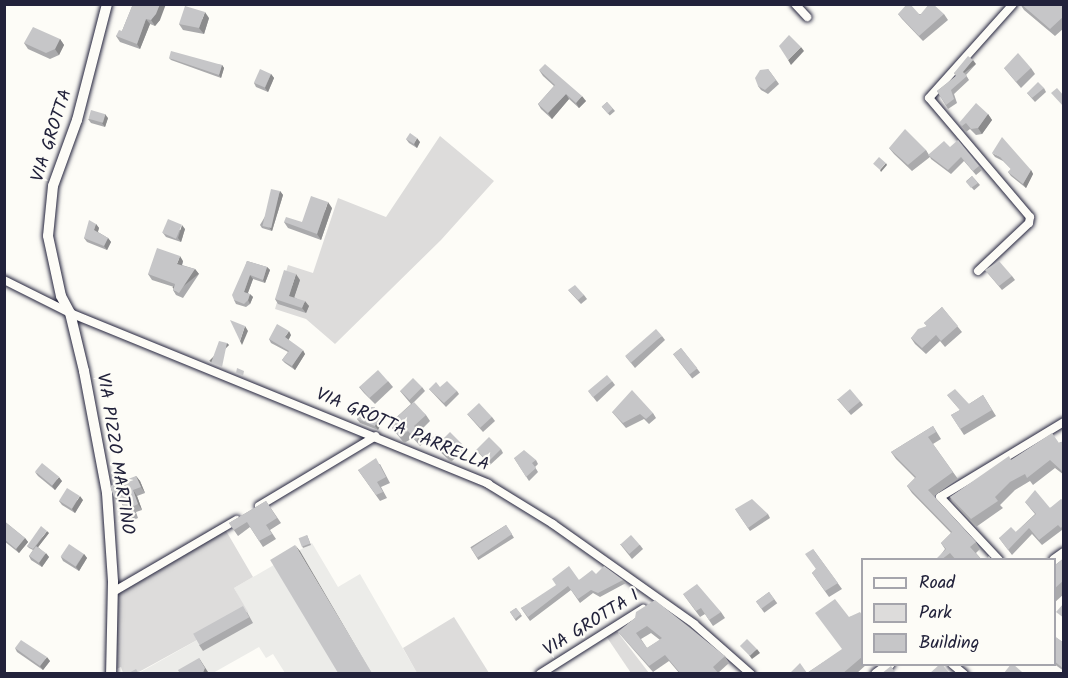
<!DOCTYPE html>
<html>
<head>
<meta charset="utf-8">
<style>
  body { margin:0 }
  #map { position:relative; width:1068px; height:678px; overflow:hidden; background:#fdfcf7; font-family:Kalam,sans-serif }
  div>[style] { position:absolute }
  [style*='--x'] { left:calc(var(--x)*1px); top:calc(var(--y)*1px); width:calc(var(--w)*1px); rotate:calc(var(--a)*1deg) }
  .built>* { inset:0; background:#ecece9 }
  .green>* { inset:0; background:#dddcdb }
  .roads { filter:drop-shadow(0 0 2px #22223b) drop-shadow(0 0 2px #22223b) }
  .street>* { height:8px; margin:-4px; padding:0 4px; transform-origin:4px; border-radius:4px; background:#fdfcf7 }
  .secondary>* { height:10px; margin:-5px; padding:0 5px; transform-origin:5px; border-radius:5px; background:#fdfcf7 }
  .wall>* { inset:0; background:#aaaaac; transform-origin:0 0 }
  .shaded-wall>* { inset:0; background:#8b8b8c; transform-origin:0 0 }
  .building>* { inset:0; background:#c6c6c8; transform-origin:0 0 }
  span { translate:-50% -50%; white-space:nowrap; text-align:center; line-height:1.15; -webkit-text-stroke:4.5px #fdfcf7; paint-order:stroke }
  .street-label { font-size:18px; color:#22223b }
  .frame { position:absolute; inset:0; border:6px solid #22223b; pointer-events:none }
  .legend { position:absolute; left:861px; top:558px; width:195px; height:108px; box-sizing:border-box; background:#fdfcf7; border:2px solid #a5a5ac; margin:0; padding:8px 10px; list-style:none; font-size:18px; color:#22223b }
  .legend li { display:flex; align-items:center; gap:12px; height:30px }
  .legend b { width:30px; border:2px solid #a5a5ac }
</style>
</head>
<body>
<div id="map">
  <div class="built">
    <div style="clip-path:polygon(312px 543px,338px 587px,360px 574px,417px 673px,285px 673px,273px 654px,266px 658px,259px 647px,213px 673px,137px 674px,247px 612px,234px 588px)"></div>
  </div>
  <div class="green">
    <div style="clip-path:polygon(440px 136px,494px 181px,441px 240px,335px 344px,306px 319px,275px 309px,288px 265px,313px 273px,338px 198px,386px 217px)"></div>
    <div style="clip-path:polygon(225px 529px,253px 577px,234px 588px,248px 612px,137px 673px,123px 673px,121px 667px,114px 670px,117px 594px)"></div>
    <div style="clip-path:polygon(454px 617px,489px 673px,417px 673px,403px 648px)"></div>
    <div style="clip-path:polygon(616px 630px,649px 673px,631px 673px,606px 636px)"></div>
  </div>
  <div class="roads">
    <div class="street">
      <div style="--x:795;--y:4;--w:18;--a:47"></div>
      <div style="--x:978;--y:271;--w:70;--a:-43.3"></div>
      <div style="--x:1029;--y:223;--w:6;--a:-81"></div>
      <div style="--x:1030;--y:217;--w:156;--a:-130.3"></div>
      <div style="--x:929;--y:98;--w:126;--a:-48.2"></div>
      <div style="--x:4;--y:280;--w:74;--a:26.6"></div>
      <div style="--x:70;--y:313;--w:452;--a:22.2"></div>
      <div style="--x:488;--y:484;--w:76;--a:31.6"></div>
      <div style="--x:553;--y:524;--w:173;--a:35.3"></div>
      <div style="--x:694;--y:624;--w:76;--a:41.3"></div>
      <div style="--x:259;--y:506;--w:136;--a:-30.9"></div>
      <div style="--x:999;--y:560;--w:86;--a:-133.1"></div>
      <div style="--x:940;--y:497;--w:145;--a:-31.2"></div>
      <div style="--x:113;--y:592;--w:143;--a:-30.3"></div>
      <div style="--x:952;--y:664;--w:16;--a:40"></div>
      <div style="--x:540;--y:674;--w:122;--a:-32.3"></div>
    </div>
    <div class="secondary">
      <div style="--x:107;--y:4;--w:120;--a:104.5"></div>
      <div style="--x:77;--y:120;--w:70;--a:110"></div>
      <div style="--x:53;--y:186;--w:50;--a:95.7"></div>
      <div style="--x:48;--y:236;--w:61;--a:77.8"></div>
      <div style="--x:61;--y:296;--w:19;--a:62"></div>
      <div style="--x:70;--y:313;--w:60;--a:76.4"></div>
      <div style="--x:84;--y:371;--w:124;--a:79.3"></div>
      <div style="--x:107;--y:493;--w:89;--a:86.1"></div>
      <div style="--x:113;--y:582;--w:92;--a:91.2"></div>
      <div style="--x:1054;--y:560;--w:12;--a:-35"></div>
      <div style="--x:876;--y:674;--w:17;--a:-36"></div>
    </div>
  </div>
  <div class="wall">
    <div style="clip-path:polygon(133px 4px,160px 20px,155px 26px,150px 24px,140px 49px,120px 42px,116px 36px,122px 31px)"></div>
    <div style="clip-path:polygon(1020px 4px,1046px 5px,1064px 4px,1064px 28px,1055px 36px,1024px 10px)"></div>
    <div style="clip-path:polygon(898px 14px,944px 14px,948px 20px,923px 41px,902px 19px)"></div>
    <div style="clip-path:polygon(209px 18px,204px 34px,183px 30px,179px 24px)"></div>
    <div style="clip-path:polygon(60px 39px,64px 45px,59px 55px,50px 59px,28px 49px,24px 43px)"></div>
    <div style="clip-path:polygon(169px 58px,222px 65px,224px 68px,221px 78px,171px 60px)"></div>
    <div style="clip-path:polygon(976px 64px,966px 75px,969px 80px,954px 94px,957px 103px,948px 109px,937px 91px,956px 76px,954px 73px)"></div>
    <div style="clip-path:polygon(1004px 68px,1031px 68px,1035px 74px,1021px 88px)"></div>
    <div style="clip-path:polygon(768px 69px,779px 84px,768px 94px,761px 90px,758px 86px)"></div>
    <div style="clip-path:polygon(539px 70px,586px 101px,579px 108px,569px 99px,552px 119px,541px 109px,538px 104px,554px 86px,543px 76px)"></div>
    <div style="clip-path:polygon(271px 74px,274px 78px,268px 92px,256px 87px,254px 83px)"></div>
    <div style="clip-path:polygon(1044px 88px,1046px 92px,1035px 102px,1027px 93px)"></div>
    <div style="left:607px;top:102px;width:12px;height:7px;rotate:48deg"></div>
    <div style="clip-path:polygon(988px 114px,992px 120px,982px 134px,976px 135px,970px 129px,966px 132px,959px 123px)"></div>
    <div style="clip-path:polygon(108px 118px,105px 127px,91px 123px,88px 119px)"></div>
    <div style="clip-path:polygon(406px 139px,420px 142px,417px 148px,409px 143px)"></div>
    <div style="clip-path:polygon(950px 147px,979px 166px,982px 170px,976px 175px,964px 161px,951px 174px,931px 159px,930px 157px,912px 171px,894px 154px,889px 148px,926px 150px,929px 155px)"></div>
    <div style="clip-path:polygon(992px 153px,1031px 170px,1033px 174px,1026px 188px,1011px 176px,1008px 172px,1011px 169px,1003px 161px,995px 157px)"></div>
    <div style="left:972px;top:176px;width:12px;height:8px;rotate:48deg"></div>
    <div style="clip-path:polygon(280px 191px,283px 195px,272px 231px,262px 228px,260px 225px)"></div>
    <div style="clip-path:polygon(332px 208px,321px 240px,288px 228px,284px 222px,302px 222px)"></div>
    <div style="clip-path:polygon(96px 224px,99px 228px,98px 232px,108px 238px,111px 242px,107px 250px,87px 242px,84px 238px)"></div>
    <div style="clip-path:polygon(185px 229px,181px 242px,166px 237px,163px 233px)"></div>
    <div style="clip-path:polygon(183px 261px,182px 265px,195px 269px,199px 274px,183px 298px,176px 295px,173px 290px,174px 287px,152px 280px,148px 274px)"></div>
    <div style="clip-path:polygon(247px 261px,267px 267px,270px 270px,265px 283px,253px 279px,248px 293px,253px 297px,250px 304px,246px 307px,236px 304px,234px 300px)"></div>
    <div style="clip-path:polygon(985px 270px,1012px 276px,1015px 280px,1002px 290px)"></div>
    <div style="clip-path:polygon(300px 280px,294px 297px,309px 306px,306px 313px,278px 304px,275px 299px)"></div>
    <div style="clip-path:polygon(568px 290px,584px 295px,587px 299px,581px 304px)"></div>
    <div style="clip-path:polygon(942px 307px,962px 332px,945px 347px,940px 341px,926px 354px,915px 344px,911px 338px,927px 326px,924px 323px)"></div>
    <div style="clip-path:polygon(291px 335px,288px 340px,305px 354px,295px 370px,285px 363px,282px 360px,288px 352px,271px 343px,269px 339px)"></div>
    <div style="clip-path:polygon(662px 336px,665px 340px,635px 368px,626px 357px)"></div>
    <div style="left:681px;top:348px;width:31px;height:10px;rotate:52deg"></div>
    <div style="clip-path:polygon(388px 381px,393px 387px,375px 404px,364px 393px,359px 387px)"></div>
    <div style="clip-path:polygon(612px 381px,615px 385px,597px 402px,589px 392px)"></div>
    <div style="clip-path:polygon(422px 387px,425px 391px,412px 404px,426px 415px,430px 421px,419px 432px,426px 441px,420px 446px,413px 438px,404px 443px,389px 424px,411px 404px,400px 391px)"></div>
    <div style="clip-path:polygon(440px 387px,457px 391px,459px 394px,446px 407px,429px 389px)"></div>
    <div style="clip-path:polygon(947px 395px,969px 404px,983px 395px,996px 416px,964px 435px,951px 415px,960px 410px)"></div>
    <div style="clip-path:polygon(837px 399px,860px 401px,863px 405px,851px 415px)"></div>
    <div style="clip-path:polygon(377px 411px,375px 415px,382px 421px,378px 430px,360px 423px,357px 419px)"></div>
    <div style="clip-path:polygon(612px 412px,653px 413px,656px 418px,649px 424px,644px 419px,626px 428px)"></div>
    <div style="clip-path:polygon(467px 414px,492px 417px,495px 421px,483px 432px)"></div>
    <div style="clip-path:polygon(933px 426px,941px 439px,933px 444px,958px 479px,934px 496px,976px 542px,980px 549px,976px 553px,982px 560px,937px 560px,945px 549px,941px 543px,951px 533px,912px 493px,907px 486px,915px 478px,896px 459px,891px 452px)"></div>
    <div style="clip-path:polygon(430px 440px,442px 440px,461px 443px,465px 449px,451px 462px,434px 446px)"></div>
    <div style="clip-path:polygon(1064px 441px,1064px 475px,1055px 468px,1033px 485px,1030px 481px,1015px 490px,1000px 505px,1003px 508px,976px 527px,956px 505px,950px 497px,1011px 460px)"></div>
    <div style="clip-path:polygon(501px 449px,503px 453px,490px 465px,476px 450px)"></div>
    <div style="clip-path:polygon(514px 458px,536px 460px,538px 464px,535px 467px,538px 472px,529px 481px)"></div>
    <div style="clip-path:polygon(380px 464px,390px 483px,381px 487px,387px 498px,380px 501px,358px 470px)"></div>
    <div style="clip-path:polygon(35px 472px,62px 481px,55px 490px,38px 476px)"></div>
    <div style="clip-path:polygon(136px 476px,140px 481px,145px 493px,137px 496px,142px 510px,136px 512px,138px 518px,131px 521px,127px 515px,121px 502px,118px 503px,114px 497px)"></div>
    <div style="clip-path:polygon(83px 500px,75px 513px,62px 505px,59px 501px)"></div>
    <div style="clip-path:polygon(266px 501px,281px 523px,270px 530px,276px 539px,263px 547px,250px 527px,238px 536px,229px 523px)"></div>
    <div style="clip-path:polygon(1064px 501px,1064px 532px,1062px 530px,1042px 545px,1032px 534px,1012px 555px,999px 538px,1016px 532px,1035px 514px,1025px 502px,1050px 508px)"></div>
    <div style="clip-path:polygon(735px 509px,768px 514px,770px 518px,750px 531px)"></div>
    <div style="clip-path:polygon(4px 521px,25px 538px,28px 542px,19px 553px,4px 541px)"></div>
    <div style="left:506px;top:525px;width:15px;height:42px;rotate:58deg"></div>
    <div style="clip-path:polygon(49px 533px,38px 547px,49px 557px,42px 567px,31px 560px,29px 556px,33px 550px,29px 548px,27px 546px)"></div>
    <div style="clip-path:polygon(307px 535px,311px 545px,303px 548px,302px 546px)"></div>
    <div style="clip-path:polygon(620px 544px,640px 545px,643px 549px,632px 559px)"></div>
    <div style="clip-path:polygon(813px 549px,842px 589px,829px 597px,812px 573px,816px 569px)"></div>
    <div style="clip-path:polygon(84px 554px,87px 558px,79px 571px,63px 561px,61px 557px)"></div>
    <div style="clip-path:polygon(1064px 558px,1064px 594px,1054px 603px,1054px 566px)"></div>
    <div style="clip-path:polygon(596px 574px,623px 580px,626px 583px,600px 597px,593px 593px,580px 603px,571px 590px,530px 621px,521px 608px,579px 580px)"></div>
    <div style="left:769px;top:592px;width:14px;height:16px;rotate:54deg"></div>
    <div style="clip-path:polygon(683px 594px,721px 612px,725px 618px,713px 626px,705px 614px,700px 617px)"></div>
    <div style="clip-path:polygon(516px 608px,522px 616px,516px 621px,510px 612px)"></div>
    <div style="clip-path:polygon(247px 612px,253px 623px,203px 651px,199px 645px)"></div>
    <div style="clip-path:polygon(862px 615px,862px 664px,867px 664px,856px 674px,789px 674px,807px 673px,842px 650px,849px 617px)"></div>
    <div style="clip-path:polygon(evenodd,635px 618px,725px 656px,729px 663px,718px 673px,719px 674px,680px 674px,669px 661px,653px 672px,618px 632px,635px 618px,651px 633px,660px 640px,647px 648px,641px 639px,651px 633px)"></div>
    <div style="clip-path:polygon(1054px 636px,1064px 643px,1064px 671px,1054px 664px)"></div>
    <div style="clip-path:polygon(15px 648px,50px 661px,43px 670px,17px 652px)"></div>
  </div>
  <div class="shaded-wall">
    <div style="clip-path:polygon(160px 4px,166px 4px,160px 20px,155px 26px,151px 20px)"></div>
    <div style="clip-path:polygon(205px 12px,209px 18px,204px 34px,199px 28px)"></div>
    <div style="clip-path:polygon(146px 19px,150px 24px,140px 49px,137px 44px)"></div>
    <div style="clip-path:polygon(60px 39px,64px 45px,59px 55px,55px 49px)"></div>
    <div style="clip-path:polygon(801px 47px,804px 51px,791px 65px,788px 60px)"></div>
    <div style="left:973px;top:60px;width:5px;height:16px;rotate:53deg"></div>
    <div style="clip-path:polygon(222px 65px,224px 68px,221px 78px,219px 75px)"></div>
    <div style="clip-path:polygon(271px 74px,274px 78px,268px 92px,265px 88px)"></div>
    <div style="clip-path:polygon(566px 94px,569px 99px,552px 119px,548px 113px)"></div>
    <div style="clip-path:polygon(582px 96px,586px 101px,579px 108px,576px 103px)"></div>
    <div style="clip-path:polygon(105px 114px,108px 118px,105px 127px,102px 123px)"></div>
    <div style="clip-path:polygon(988px 114px,992px 120px,982px 134px,978px 128px)"></div>
    <div style="clip-path:polygon(417px 138px,420px 142px,417px 148px,414px 144px)"></div>
    <div style="clip-path:polygon(886px 163px,887px 165px,881px 172px,880px 170px)"></div>
    <div style="clip-path:polygon(1031px 170px,1033px 174px,1026px 188px,1023px 184px)"></div>
    <div style="clip-path:polygon(280px 191px,283px 195px,272px 231px,269px 227px)"></div>
    <div style="clip-path:polygon(328px 202px,332px 208px,321px 240px,317px 234px)"></div>
    <div style="clip-path:polygon(96px 224px,99px 228px,97px 234px,94px 230px)"></div>
    <div style="clip-path:polygon(182px 225px,185px 229px,181px 242px,178px 238px)"></div>
    <div style="clip-path:polygon(108px 238px,111px 242px,107px 250px,104px 246px)"></div>
    <div style="clip-path:polygon(180px 256px,183px 261px,181px 269px,177px 264px)"></div>
    <div style="clip-path:polygon(267px 267px,270px 270px,265px 283px,263px 280px)"></div>
    <div style="left:195px;top:269px;width:6px;height:29px;rotate:51deg"></div>
    <div style="clip-path:polygon(296px 274px,300px 280px,293px 301px,289px 296px)"></div>
    <div style="clip-path:polygon(250px 275px,253px 279px,247px 295px,244px 292px)"></div>
    <div style="clip-path:polygon(250px 294px,253px 297px,250px 304px,248px 300px)"></div>
    <div style="clip-path:polygon(305px 301px,309px 306px,306px 313px,302px 308px)"></div>
    <div style="clip-path:polygon(245px 326px,248px 331px,242px 345px,240px 341px)"></div>
    <div style="clip-path:polygon(289px 331px,291px 335px,288px 341px,285px 337px)"></div>
    <div style="left:227px;top:343px;width:3px;height:25px;rotate:45deg"></div>
    <div style="clip-path:polygon(303px 350px,305px 354px,295px 370px,292px 366px)"></div>
    <div style="clip-path:polygon(374px 407px,377px 411px,374px 418px,371px 414px)"></div>
    <div style="clip-path:polygon(379px 417px,382px 421px,378px 430px,375px 426px)"></div>
    <div style="clip-path:polygon(136px 476px,140px 481px,145px 493px,141px 487px)"></div>
    <div style="clip-path:polygon(59px 477px,62px 481px,55px 490px,52px 486px)"></div>
    <div style="clip-path:polygon(133px 490px,137px 496px,142px 510px,138px 504px)"></div>
    <div style="clip-path:polygon(80px 496px,83px 500px,75px 513px,72px 509px)"></div>
    <div style="clip-path:polygon(47px 531px,49px 533px,35px 551px,34px 549px)"></div>
    <div style="clip-path:polygon(25px 538px,28px 542px,19px 553px,16px 549px)"></div>
    <div style="clip-path:polygon(295px 545px,300px 551px,372px 674px)"></div>
    <div style="clip-path:polygon(46px 553px,49px 557px,42px 567px,39px 563px)"></div>
    <div style="clip-path:polygon(84px 554px,87px 558px,79px 571px,76px 567px)"></div>
    <div style="left:757px;top:649px;width:5px;height:10px;rotate:53deg"></div>
    <div style="clip-path:polygon(47px 657px,50px 661px,43px 670px,40px 666px)"></div>
    <div style="clip-path:polygon(199px 658px,208px 672px,207px 674px,203px 673px)"></div>
  </div>
  <div class="building">
    <div style="clip-path:polygon(133px 4px,160px 4px,156px 14px,151px 20px,146px 19px,137px 44px,116px 36px,119px 30px,122px 31px)"></div>
    <div style="clip-path:polygon(907px 4px,910px 4px,920px 15px,929px 4px,933px 4px,944px 14px,919px 36px,898px 14px)"></div>
    <div style="clip-path:polygon(1021px 4px,1045px 4px,1046px 5px,1046px 4px,1064px 4px,1064px 16px,1050px 29px)"></div>
    <div style="clip-path:polygon(185px 6px,205px 12px,199px 28px,179px 24px)"></div>
    <div style="clip-path:polygon(33px 27px,60px 39px,55px 49px,46px 53px,24px 43px)"></div>
    <div style="clip-path:polygon(789px 35px,801px 47px,788px 60px,779px 46px)"></div>
    <div style="clip-path:polygon(171px 51px,222px 65px,219px 75px,169px 58px)"></div>
    <div style="clip-path:polygon(1018px 53px,1031px 68px,1016px 82px,1004px 68px)"></div>
    <div style="clip-path:polygon(968px 56px,973px 60px,963px 72px,967px 76px,951px 90px,954px 99px,946px 105px,937px 91px,956px 76px,954px 73px)"></div>
    <div style="clip-path:polygon(545px 64px,582px 96px,576px 103px,566px 94px,548px 113px,538px 104px,555px 85px,539px 70px)"></div>
    <div style="left:260px;top:69px;width:12px;height:15px;rotate:24deg"></div>
    <div style="clip-path:polygon(768px 69px,776px 80px,765px 90px,758px 86px,755px 78px,760px 70px)"></div>
    <div style="clip-path:polygon(1038px 82px,1044px 88px,1032px 98px,1027px 93px)"></div>
    <div style="clip-path:polygon(1057px 88px,1064px 96px,1064px 107px,1051px 93px)"></div>
    <div style="left:607px;top:102px;width:9px;height:7px;rotate:49deg"></div>
    <div style="clip-path:polygon(976px 103px,988px 114px,978px 128px,971px 129px,966px 123px,962px 126px,959px 123px)"></div>
    <div style="left:91px;top:110px;width:15px;height:9px;rotate:16deg"></div>
    <div style="clip-path:polygon(905px 129px,926px 150px,908px 165px,889px 148px)"></div>
    <div style="clip-path:polygon(410px 133px,417px 138px,414px 144px,406px 139px)"></div>
    <div style="clip-path:polygon(1002px 137px,1031px 170px,1023px 184px,1008px 172px,1011px 169px,1000px 157px,992px 153px)"></div>
    <div style="clip-path:polygon(958px 140px,979px 166px,973px 171px,961px 157px,948px 170px,928px 155px,944px 141px,950px 147px)"></div>
    <div style="left:879px;top:157px;width:9px;height:9px;rotate:41deg"></div>
    <div style="clip-path:polygon(972px 176px,978px 183px,971px 188px,966px 182px)"></div>
    <div style="left:271px;top:189px;width:9px;height:38px;rotate:13deg"></div>
    <div style="clip-path:polygon(311px 196px,328px 202px,317px 234px,284px 222px,286px 217px,302px 222px)"></div>
    <div style="left:168px;top:219px;width:15px;height:15px;rotate:23deg"></div>
    <div style="clip-path:polygon(89px 220px,96px 224px,94px 230px,108px 238px,104px 246px,84px 238px)"></div>
    <div style="clip-path:polygon(157px 248px,180px 256px,177px 264px,195px 269px,179px 293px,173px 290px,175px 284px,148px 274px)"></div>
    <div style="clip-path:polygon(247px 261px,267px 267px,263px 280px,250px 275px,244px 292px,250px 294px,248px 300px,244px 304px,234px 300px,232px 295px)"></div>
    <div style="clip-path:polygon(999px 261px,1012px 276px,999px 286px,985px 270px)"></div>
    <div style="clip-path:polygon(284px 270px,296px 274px,289px 296px,305px 301px,302px 308px,275px 299px)"></div>
    <div style="clip-path:polygon(575px 285px,584px 295px,578px 300px,568px 290px)"></div>
    <div style="clip-path:polygon(942px 307px,958px 326px,941px 341px,936px 335px,922px 348px,911px 338px,918px 329px,927px 326px,924px 323px)"></div>
    <div style="clip-path:polygon(230px 320px,245px 326px,240px 341px)"></div>
    <div style="clip-path:polygon(277px 324px,289px 331px,285px 337px,303px 350px,292px 366px,282px 360px,289px 351px,269px 339px)"></div>
    <div style="left:656px;top:329px;width:9px;height:41px;rotate:49deg"></div>
    <div style="clip-path:polygon(219px 341px,227px 343px,222px 367px,211px 363px)"></div>
    <div style="left:681px;top:348px;width:26px;height:10px;rotate:51deg"></div>
    <div style="clip-path:polygon(237px 368px,244px 371px,243px 376px,236px 373px)"></div>
    <div style="left:378px;top:370px;width:15px;height:25px;rotate:48deg"></div>
    <div style="left:607px;top:375px;width:8px;height:25px;rotate:50deg"></div>
    <div style="left:413px;top:378px;width:13px;height:18px;rotate:45deg"></div>
    <div style="clip-path:polygon(447px 381px,457px 391px,444px 403px,429px 389px,436px 382px,440px 387px)"></div>
    <div style="left:850px;top:389px;width:16px;height:16px;rotate:50deg"></div>
    <div style="clip-path:polygon(955px 389px,969px 404px,983px 395px,992px 410px,960px 429px,951px 415px,960px 410px,947px 395px)"></div>
    <div style="clip-path:polygon(632px 390px,653px 413px,646px 419px,640px 414px,623px 423px,612px 412px)"></div>
    <div style="clip-path:polygon(414px 402px,426px 415px,414px 426px,422px 435px,416px 440px,408px 431px,400px 437px,389px 424px)"></div>
    <div style="left:479px;top:403px;width:19px;height:16px;rotate:47deg"></div>
    <div style="clip-path:polygon(366px 407px,374px 407px,371px 414px,379px 417px,375px 426px,357px 419px)"></div>
    <div style="clip-path:polygon(933px 426px,936px 432px,928px 437px,953px 472px,928px 490px,976px 542px,970px 547px,982px 560px,956px 560px,950px 553px,941px 560px,937px 560px,936px 559px,946px 549px,941px 543px,952px 532px,907px 486px,916px 477px,891px 452px)"></div>
    <div style="clip-path:polygon(450px 432px,461px 443px,447px 456px,430px 440px,436px 434px,442px 440px)"></div>
    <div style="clip-path:polygon(1052px 433px,1059px 443px,1064px 441px,1064px 470px,1062px 471px,1050px 460px,1027px 478px,1025px 474px,1010px 482px,995px 497px,998px 501px,971px 519px,950px 497px,1009px 456px,1011px 460px)"></div>
    <div style="left:489px;top:437px;width:17px;height:18px;rotate:45deg"></div>
    <div style="clip-path:polygon(524px 450px,536px 460px,532px 463px,536px 468px,526px 477px,514px 458px)"></div>
    <div style="clip-path:polygon(376px 458px,386px 477px,377px 482px,383px 492px,376px 495px,358px 470px)"></div>
    <div style="left:42px;top:463px;width:22px;height:11px;rotate:39deg"></div>
    <div style="clip-path:polygon(136px 476px,141px 487px,133px 490px,138px 504px,132px 507px,134px 512px,127px 515px,119px 495px,114px 497px,110px 486px)"></div>
    <div style="left:67px;top:488px;width:15px;height:15px;rotate:32deg"></div>
    <div style="clip-path:polygon(1035px 490px,1050px 508px,1061px 499px,1064px 501px,1064px 524px,1061px 528px,1058px 525px,1039px 540px,1029px 528px,1008px 550px,999px 538px,1011px 527px,1016px 532px,1036px 514px,1025px 502px)"></div>
    <div style="clip-path:polygon(752px 499px,768px 514px,748px 528px,735px 509px)"></div>
    <div style="clip-path:polygon(266px 501px,277px 518px,266px 525px,272px 534px,259px 541px,247px 522px,234px 530px,229px 523px)"></div>
    <div style="clip-path:polygon(4px 521px,25px 538px,16px 549px,4px 539px)"></div>
    <div style="left:506px;top:525px;width:11px;height:42px;rotate:56deg"></div>
    <div style="clip-path:polygon(41px 526px,47px 531px,33px 549px,27px 546px)"></div>
    <div style="left:307px;top:535px;width:9px;height:9px;rotate:69deg"></div>
    <div style="left:631px;top:535px;width:13px;height:14px;rotate:48deg"></div>
    <div style="left:69px;top:544px;width:18px;height:15px;rotate:34deg"></div>
    <div style="left:295px;top:545px;width:150px;height:29px;rotate:59deg"></div>
    <div style="left:36px;top:546px;width:12px;height:12px;rotate:35deg"></div>
    <div style="clip-path:polygon(813px 549px,838px 583px,825px 591px,812px 573px,816px 569px,805px 554px)"></div>
    <div style="clip-path:polygon(989px 556px,992px 560px,985px 560px)"></div>
    <div style="clip-path:polygon(1064px 558px,1064px 580px,1054px 589px,1054px 566px)"></div>
    <div style="clip-path:polygon(569px 566px,579px 580px,592px 570px,596px 574px,604px 566px,623px 580px,598px 593px,591px 590px,578px 599px,568px 586px,528px 617px,521px 608px,556px 585px,552px 579px)"></div>
    <div style="clip-path:polygon(697px 584px,721px 612px,709px 620px,701px 608px,696px 611px,683px 594px)"></div>
    <div style="left:769px;top:592px;width:9px;height:16px;rotate:54deg"></div>
    <div style="clip-path:polygon(835px 599px,849px 617px,860px 612px,862px 615px,862px 657px,842px 674px,789px 674px,800px 663px,807px 673px,842px 649px,815px 613px)"></div>
    <div style="clip-path:polygon(evenodd,655px 600px,725px 656px,713px 667px,719px 674px,681px 674px,665px 655px,649px 666px,618px 632px,635px 618px,636px 612px,655px 600px,647px 626px,662px 638px,647px 648px,636px 633px,647px 626px)"></div>
    <div style="clip-path:polygon(1064px 603px,1064px 618px,1056px 612px)"></div>
    <div style="left:243px;top:606px;width:13px;height:57px;rotate:61deg"></div>
    <div style="clip-path:polygon(516px 608px,521px 614px,515px 619px,510px 612px)"></div>
    <div style="clip-path:polygon(1054px 636px,1064px 643px,1064px 669px,1054px 661px)"></div>
    <div style="left:747px;top:639px;width:14px;height:10px;rotate:45deg"></div>
    <div style="clip-path:polygon(21px 640px,47px 657px,40px 666px,15px 648px)"></div>
    <div style="clip-path:polygon(199px 658px,205px 668px,203px 673px,202px 674px,180px 674px,178px 670px)"></div>
    <div style="clip-path:polygon(940px 664px,942px 664px,950px 674px,929px 674px)"></div>
    <div style="clip-path:polygon(1011px 664px,1013px 664px,1022px 672px,1021px 674px,1005px 674px,1004px 673px)"></div>
    <div style="clip-path:polygon(891px 666px,896px 674px,881px 674px)"></div>
    <div style="clip-path:polygon(136px 669px,139px 674px,127px 674px)"></div>
  </div>
  <div class="street-label">
    <span style="left:53px;top:136px;rotate:-72deg">VIA GROTTA</span>
    <span style="left:402px;top:431px;rotate:23deg">VIA GROTTA PARRELLA</span>
    <span style="left:114px;top:454px;rotate:81deg">VIA PIZZO MARTINO</span>
    <span style="left:592px;top:624px;rotate:-32deg">VIA GROTTA I</span>
  </div>
  <div class="frame"></div>
  <ul class="legend">
  <li><b style="height:8px;background:#fdfcf7"></b>Road</li>
  <li><b style="height:16px;background:#dddcdb"></b>Park</li>
  <li><b style="height:16px;background:#c6c6c8"></b>Building</li>
  </ul>
</div>
</body>
</html>
